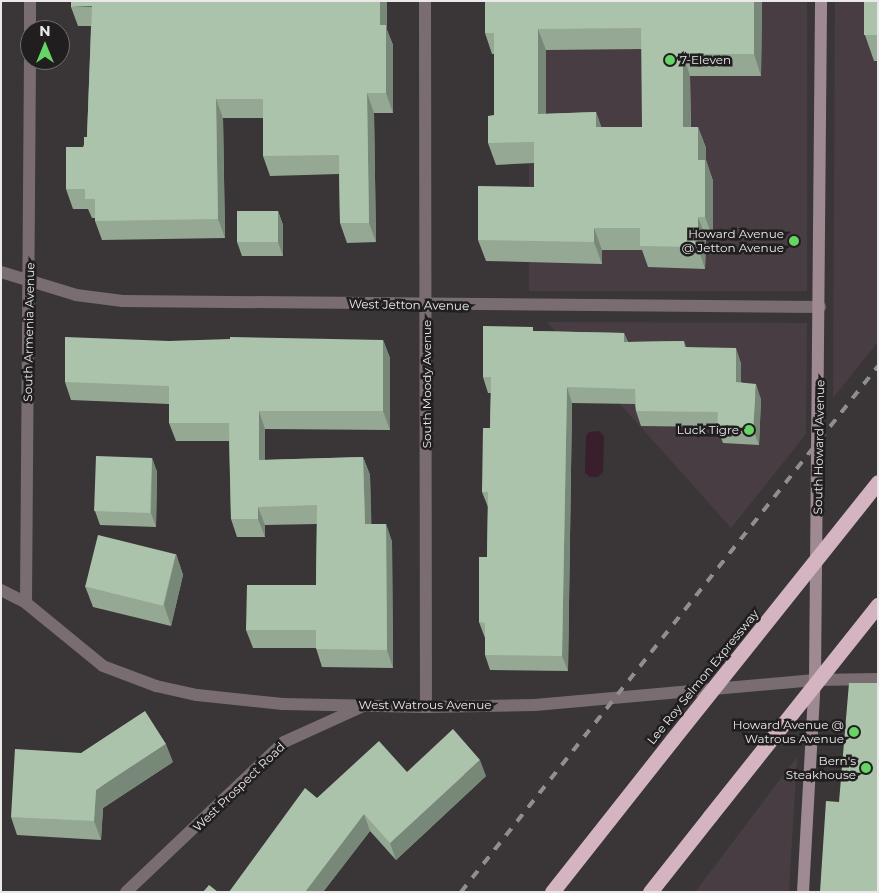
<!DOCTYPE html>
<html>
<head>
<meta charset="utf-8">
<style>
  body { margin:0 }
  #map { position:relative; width:879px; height:893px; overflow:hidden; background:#3a3638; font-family:Montserrat,sans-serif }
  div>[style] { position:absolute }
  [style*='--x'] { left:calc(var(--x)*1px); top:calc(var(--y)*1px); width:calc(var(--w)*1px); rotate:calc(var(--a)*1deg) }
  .built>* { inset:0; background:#483d42; transform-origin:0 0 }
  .water>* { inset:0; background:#381f2b }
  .minor>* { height:12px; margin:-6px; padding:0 6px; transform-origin:6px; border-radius:6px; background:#7a6d72 }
  .secondary>* { height:12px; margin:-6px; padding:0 6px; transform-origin:6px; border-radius:6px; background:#9f8a93 }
  .motorway>* { height:15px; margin:-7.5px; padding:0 7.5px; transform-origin:7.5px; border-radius:7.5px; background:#d5b4c2 }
  .rail>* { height:4px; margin-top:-2px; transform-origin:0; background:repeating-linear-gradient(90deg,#918e90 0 9px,transparent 0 18px) }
  .motorway-bridge>* { height:15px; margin:-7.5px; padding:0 7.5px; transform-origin:7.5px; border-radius:7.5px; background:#d5b4c2 }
  .wall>* { inset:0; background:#94a893 }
  .shaded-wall>* { inset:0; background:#788878 }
  .building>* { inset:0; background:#acc3ab; transform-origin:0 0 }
  .dots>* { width:14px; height:14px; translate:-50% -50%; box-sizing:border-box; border:2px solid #201e1f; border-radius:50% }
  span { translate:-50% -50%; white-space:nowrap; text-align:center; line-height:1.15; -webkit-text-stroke:5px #201e1f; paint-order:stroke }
  .poi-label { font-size:12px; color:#eae8e9 }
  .left { translate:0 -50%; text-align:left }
  .right { translate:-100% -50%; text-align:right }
  .street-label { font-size:12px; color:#eae8e9 }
  .frame { position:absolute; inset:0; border:2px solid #eae8e9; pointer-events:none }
  .north { position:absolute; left:20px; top:20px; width:50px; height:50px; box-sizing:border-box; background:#201e1f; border:1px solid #716f70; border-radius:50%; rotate:0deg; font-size:14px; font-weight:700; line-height:20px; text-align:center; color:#eae8e9 }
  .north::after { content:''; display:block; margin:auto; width:18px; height:22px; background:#67d466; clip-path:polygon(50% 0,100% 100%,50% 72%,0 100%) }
</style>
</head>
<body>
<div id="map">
  <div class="built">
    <div style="left:529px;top:1px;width:278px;height:290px"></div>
    <div style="clip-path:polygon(835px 1px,878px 1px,878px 342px,833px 398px)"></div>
    <div style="clip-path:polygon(547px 322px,807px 323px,806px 434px,731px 528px)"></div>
    <div style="clip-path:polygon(797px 757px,789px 892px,695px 892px)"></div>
  </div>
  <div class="water">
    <div style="clip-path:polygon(599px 431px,604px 436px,603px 472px,598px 477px,590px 477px,585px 473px,586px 436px,589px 432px)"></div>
  </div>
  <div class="minor">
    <div style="--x:425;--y:1;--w:706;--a:89.92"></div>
    <div style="--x:30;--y:30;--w:29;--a:-90"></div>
    <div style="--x:1;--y:272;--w:78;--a:17"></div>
    <div style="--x:76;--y:295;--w:47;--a:7.3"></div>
    <div style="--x:123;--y:301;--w:697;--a:0.49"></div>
    <div style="--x:1;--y:590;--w:28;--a:27"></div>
    <div style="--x:26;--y:603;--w:99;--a:39.3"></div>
    <div style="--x:103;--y:666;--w:57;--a:20.7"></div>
    <div style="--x:156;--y:686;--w:42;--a:12.4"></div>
    <div style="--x:197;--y:695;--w:86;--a:6"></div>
    <div style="--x:283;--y:704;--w:143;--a:1.2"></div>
    <div style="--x:426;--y:707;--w:109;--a:-1.1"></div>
    <div style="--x:535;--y:705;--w:281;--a:-5.1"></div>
    <div style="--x:815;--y:680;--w:63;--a:-0.9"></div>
    <div style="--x:26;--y:603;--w:543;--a:-89.58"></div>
    <div style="--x:126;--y:892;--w:218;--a:-43.5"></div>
    <div style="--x:284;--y:742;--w:85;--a:-24.4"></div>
  </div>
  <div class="secondary">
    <div style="--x:803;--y:892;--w:212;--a:-86.8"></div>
    <div style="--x:815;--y:680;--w:679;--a:-89.49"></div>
  </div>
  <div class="motorway">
    <div style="--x:552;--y:892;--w:194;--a:-51.7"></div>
    <div style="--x:650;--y:892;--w:97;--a:-51.7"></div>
  </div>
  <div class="rail">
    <div style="--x:461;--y:892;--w:671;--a:-51.59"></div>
  </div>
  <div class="motorway-bridge">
    <div style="--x:672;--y:740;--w:330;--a:-51.4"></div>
    <div style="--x:710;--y:816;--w:270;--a:-51.5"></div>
  </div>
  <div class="wall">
    <div style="clip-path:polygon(387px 1px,387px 30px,393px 45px,393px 113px,374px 113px,376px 242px,347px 243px,340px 223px,339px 174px,270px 176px,263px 156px,263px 118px,223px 118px,225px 238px,102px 240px,95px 221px,95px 218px,92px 218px,88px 209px,73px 209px,66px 189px,87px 137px,91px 26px,78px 26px,71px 7px)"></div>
    <div style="clip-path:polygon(evenodd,762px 1px,761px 76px,690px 76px,691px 127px,698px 127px,706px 148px,706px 160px,713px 181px,713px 238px,706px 238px,705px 269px,648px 267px,642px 250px,602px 250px,602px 264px,486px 261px,478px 240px,534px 187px,534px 163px,496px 165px,488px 143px,494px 115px,494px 54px,492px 54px,485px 33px,762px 1px,642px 49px,642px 127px,601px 127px,596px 112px,546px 114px,546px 50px,642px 49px)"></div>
    <div style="clip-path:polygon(878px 1px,878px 61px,874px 61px,865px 35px)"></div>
    <div style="clip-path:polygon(278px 211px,283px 225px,283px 256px,242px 256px,237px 242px)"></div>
    <div style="clip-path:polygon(535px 331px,624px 333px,628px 342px,684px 341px,686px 347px,741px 363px,741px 382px,761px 399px,759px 445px,723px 443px,717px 427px,641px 426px,636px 411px,635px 404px,572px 403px,568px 671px,490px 670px,485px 655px,485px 638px,479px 622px,487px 557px,488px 507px,482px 492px,490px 428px,491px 393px,488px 393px,483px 377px)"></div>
    <div style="clip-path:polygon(383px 340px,390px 358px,390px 430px,265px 429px,265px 460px,363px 457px,370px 475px,371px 524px,386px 524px,392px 542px,393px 668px,322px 667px,316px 648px,253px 648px,246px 630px,316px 585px,317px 524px,265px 525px,265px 537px,237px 537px,231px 519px,229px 441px,176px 441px,169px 423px,169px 404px,71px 400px,65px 382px,169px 341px)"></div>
    <div style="clip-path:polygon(152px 458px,157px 472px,156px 527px,100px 525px,95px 511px)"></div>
    <div style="clip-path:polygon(176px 554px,183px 575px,171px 626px,93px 607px,85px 586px)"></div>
    <div style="clip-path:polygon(173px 762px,103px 808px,101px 840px,17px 835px,11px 817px)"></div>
    <div style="clip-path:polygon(407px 772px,486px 776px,396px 860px,370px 831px,323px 892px,229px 892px,317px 798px)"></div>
  </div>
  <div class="shaded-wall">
    <div style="clip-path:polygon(380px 1px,387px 1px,387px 30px,393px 45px,393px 113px,386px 93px,380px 25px)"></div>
    <div style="clip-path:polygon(754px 1px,762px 1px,761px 76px,754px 54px)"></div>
    <div style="clip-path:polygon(538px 29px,546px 50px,546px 136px,538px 114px)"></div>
    <div style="clip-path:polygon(683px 54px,690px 76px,691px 148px,683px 127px)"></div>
    <div style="clip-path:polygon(367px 93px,374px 113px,376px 242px,369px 223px)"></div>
    <div style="clip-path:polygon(216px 99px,223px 118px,225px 238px,218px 219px)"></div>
    <div style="clip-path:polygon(596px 112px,604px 134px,596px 127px)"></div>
    <div style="clip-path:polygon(698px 127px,706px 148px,706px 160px,713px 181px,713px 238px,705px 217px,698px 160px)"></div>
    <div style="clip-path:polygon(278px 211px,283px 225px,283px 256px,278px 242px)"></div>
    <div style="clip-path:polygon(698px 217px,706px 238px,705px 269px,698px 247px)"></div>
    <div style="clip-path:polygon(594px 228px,602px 250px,602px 264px,594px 242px)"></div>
    <div style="clip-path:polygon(624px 333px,630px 348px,624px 342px)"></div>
    <div style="clip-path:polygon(383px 340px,390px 358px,390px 430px,383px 411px)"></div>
    <div style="clip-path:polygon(736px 348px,741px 363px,741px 397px,736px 382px)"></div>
    <div style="clip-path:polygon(756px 384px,761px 399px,759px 445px,753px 430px)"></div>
    <div style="clip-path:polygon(567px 387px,572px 403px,568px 671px,562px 656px)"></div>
    <div style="clip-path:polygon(259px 411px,265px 429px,265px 478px,259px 460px)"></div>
    <div style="clip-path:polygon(363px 457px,370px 475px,372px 542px,365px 524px)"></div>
    <div style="clip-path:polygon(152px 458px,157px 472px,156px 527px,151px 513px)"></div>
    <div style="clip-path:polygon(258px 507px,265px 525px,265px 537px,258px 519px)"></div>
    <div style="clip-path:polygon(386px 524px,392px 542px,393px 668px,387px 650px)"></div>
    <div style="clip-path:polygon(176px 554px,183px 575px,171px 626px,164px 605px)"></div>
    <div style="clip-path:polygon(166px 744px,173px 762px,103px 808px,101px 840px,94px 821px,96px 790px)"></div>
    <div style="clip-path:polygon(480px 760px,486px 776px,396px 860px,390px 843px)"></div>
    <div style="clip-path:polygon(364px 814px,370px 831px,323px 892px,305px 892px)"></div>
  </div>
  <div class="building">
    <div style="clip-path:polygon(71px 1px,380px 1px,380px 25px,386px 25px,386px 93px,367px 93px,369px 223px,340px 223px,339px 155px,263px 156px,263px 99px,216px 99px,218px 219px,95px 221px,95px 199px,85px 199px,85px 189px,66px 189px,66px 147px,84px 147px,84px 137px,87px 137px,92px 6px,71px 7px)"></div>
    <div style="clip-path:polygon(evenodd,485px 1px,754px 1px,754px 54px,683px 54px,683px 127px,698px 127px,698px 160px,705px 160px,705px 217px,698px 217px,698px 247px,640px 246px,640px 228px,594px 228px,594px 242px,478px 240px,478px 186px,534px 187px,534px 142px,488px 143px,488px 116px,494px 115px,494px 33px,485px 33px,485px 1px,641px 28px,642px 127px,596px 127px,596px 112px,538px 114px,538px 29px,641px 28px)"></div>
    <div style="left:864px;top:1px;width:14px;height:34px"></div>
    <div style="left:237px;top:211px;width:41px;height:31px"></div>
    <div style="clip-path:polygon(483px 326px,533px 327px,533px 331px,624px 333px,624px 342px,684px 341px,684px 347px,736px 348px,736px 382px,756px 384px,753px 430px,717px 428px,718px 412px,636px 411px,635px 389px,567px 387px,562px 656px,485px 655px,485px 623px,479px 622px,479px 557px,487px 557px,488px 492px,482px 492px,483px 428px,490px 428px,491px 377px,483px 377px)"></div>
    <div style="clip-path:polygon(65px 337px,169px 341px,230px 339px,230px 337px,383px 340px,383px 411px,259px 411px,259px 460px,363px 457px,365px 524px,386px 524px,387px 650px,316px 649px,316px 630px,246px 630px,247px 585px,316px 585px,317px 505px,258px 507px,258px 519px,231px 519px,229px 423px,169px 423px,169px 386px,65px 382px)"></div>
    <div style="left:96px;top:456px;width:56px;height:55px;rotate:2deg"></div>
    <div style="left:98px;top:535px;width:80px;height:53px;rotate:14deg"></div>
    <div style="clip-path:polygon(849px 683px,878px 683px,878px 892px,820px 892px,826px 801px,839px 802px)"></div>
    <div style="clip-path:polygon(145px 711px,166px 744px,96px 790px,94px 821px,11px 817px,15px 749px,81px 753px)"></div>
    <div style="clip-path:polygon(453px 729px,480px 760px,390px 843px,364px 814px,305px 892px,282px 892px,280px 891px,279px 892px,229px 892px,305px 788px,317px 798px,379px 741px,407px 772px)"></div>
    <div style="clip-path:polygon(209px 885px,218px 892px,203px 892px)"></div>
  </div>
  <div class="dots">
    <div style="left:670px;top:60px;background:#67d466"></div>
    <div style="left:794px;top:241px;background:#67d466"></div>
    <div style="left:749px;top:430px;background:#67d466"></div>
    <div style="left:854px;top:732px;background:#67d466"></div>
    <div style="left:866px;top:768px;background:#67d466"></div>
  </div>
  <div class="poi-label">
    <span class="left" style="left:680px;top:60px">7-Eleven</span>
    <span class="right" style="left:784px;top:241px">Howard Avenue<br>@ Jetton Avenue</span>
    <span class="right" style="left:739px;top:430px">Luck Tigre</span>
    <span class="right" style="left:844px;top:732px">Howard Avenue @<br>Watrous Avenue</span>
    <span class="right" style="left:856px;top:768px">Bern's<br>Steakhouse</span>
  </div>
  <div class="street-label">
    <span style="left:409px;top:305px;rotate:1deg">West Jetton Avenue</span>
    <span style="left:29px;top:332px;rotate:-89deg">South Armenia Avenue</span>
    <span style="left:427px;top:384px;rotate:-90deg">South Moody Avenue</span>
    <span style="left:819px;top:447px;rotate:-89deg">South Howard Avenue</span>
    <span style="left:703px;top:677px;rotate:-51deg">Lee Roy Selmon Expressway</span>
    <span style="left:425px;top:705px">West Watrous Avenue</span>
    <span style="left:239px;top:787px;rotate:-44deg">West Prospect Road</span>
  </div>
  <div class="frame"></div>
  <div class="north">N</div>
</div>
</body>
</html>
